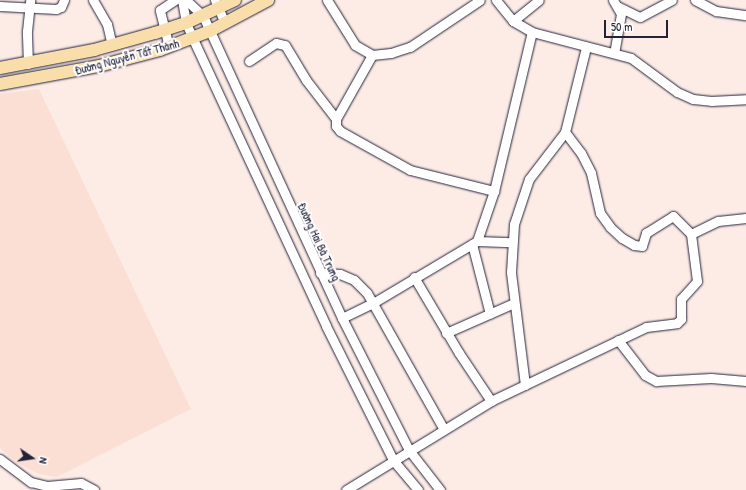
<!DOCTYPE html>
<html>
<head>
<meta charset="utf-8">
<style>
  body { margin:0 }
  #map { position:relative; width:746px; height:490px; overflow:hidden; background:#fdece6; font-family:"Patrick Hand",sans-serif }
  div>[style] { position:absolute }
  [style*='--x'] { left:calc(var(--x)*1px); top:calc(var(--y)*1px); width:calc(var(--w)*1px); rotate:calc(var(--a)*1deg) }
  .built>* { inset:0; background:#fbdfd4 }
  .roads { filter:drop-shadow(0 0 1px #22223b) drop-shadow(0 0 1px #22223b) }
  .minor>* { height:9px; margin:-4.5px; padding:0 4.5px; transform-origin:4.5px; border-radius:4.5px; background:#fff }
  .major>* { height:12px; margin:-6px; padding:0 6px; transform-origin:6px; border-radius:6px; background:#f9deab }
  span { translate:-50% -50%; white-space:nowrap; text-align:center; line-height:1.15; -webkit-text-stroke:4px #fff; paint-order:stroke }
  .street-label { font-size:12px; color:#22223b }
  .north { position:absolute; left:12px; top:438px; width:40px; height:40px; -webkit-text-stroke:3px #fff; paint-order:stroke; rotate:103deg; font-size:11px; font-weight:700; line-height:16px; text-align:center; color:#22223b }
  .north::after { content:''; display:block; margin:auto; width:14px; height:18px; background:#22223b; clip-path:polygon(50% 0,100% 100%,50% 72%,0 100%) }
  .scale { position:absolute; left:604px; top:20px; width:64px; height:18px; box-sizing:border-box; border:2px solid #22223b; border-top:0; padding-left:5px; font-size:12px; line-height:14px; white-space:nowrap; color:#22223b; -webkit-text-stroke:3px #fff; paint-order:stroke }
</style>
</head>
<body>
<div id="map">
  <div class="built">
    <div style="clip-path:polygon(39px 89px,191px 409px,57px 477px,39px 474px,17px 463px,0 448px,0 94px)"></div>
  </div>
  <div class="roads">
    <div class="minor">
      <div style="--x:93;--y:0;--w:28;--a:60"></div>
      <div style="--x:107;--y:24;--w:22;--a:77"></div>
      <div style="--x:182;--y:0;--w:23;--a:80"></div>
      <div style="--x:186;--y:23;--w:17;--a:66"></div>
      <div style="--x:193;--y:39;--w:316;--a:65.1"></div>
      <div style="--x:326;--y:326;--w:150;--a:63.4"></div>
      <div style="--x:393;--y:460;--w:39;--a:50"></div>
      <div style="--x:186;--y:0;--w:23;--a:43"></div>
      <div style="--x:203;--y:16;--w:17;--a:65"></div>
      <div style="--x:210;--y:31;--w:316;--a:65.3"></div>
      <div style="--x:342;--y:318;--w:148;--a:63.1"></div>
      <div style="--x:409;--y:450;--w:51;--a:52.2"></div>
      <div style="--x:215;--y:0;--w:25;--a:67"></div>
      <div style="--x:327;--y:0;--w:53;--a:58.1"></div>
      <div style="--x:355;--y:45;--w:20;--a:30"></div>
      <div style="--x:372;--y:55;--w:19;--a:-6"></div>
      <div style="--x:391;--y:53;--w:20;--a:-18"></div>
      <div style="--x:410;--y:47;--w:84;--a:-33.9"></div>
      <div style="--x:496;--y:0;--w:27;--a:51"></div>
      <div style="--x:513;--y:21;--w:22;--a:30"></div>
      <div style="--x:532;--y:32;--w:102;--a:14.7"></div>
      <div style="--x:631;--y:58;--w:57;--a:36.5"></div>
      <div style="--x:677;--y:92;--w:17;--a:24"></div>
      <div style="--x:693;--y:99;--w:18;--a:6"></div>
      <div style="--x:711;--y:101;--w:35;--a:-3"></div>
      <div style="--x:613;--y:0;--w:16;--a:60"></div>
      <div style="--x:621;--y:14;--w:39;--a:100"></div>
      <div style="--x:695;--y:0;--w:24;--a:28"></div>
      <div style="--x:716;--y:11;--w:30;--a:8"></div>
      <div style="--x:0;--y:6;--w:56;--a:3.1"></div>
      <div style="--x:56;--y:9;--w:5;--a:-22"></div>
      <div style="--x:61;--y:7;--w:8;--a:-67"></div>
      <div style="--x:617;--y:6;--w:25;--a:26"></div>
      <div style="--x:640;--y:17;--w:36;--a:-28"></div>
      <div style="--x:513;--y:21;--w:33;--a:-39"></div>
      <div style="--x:169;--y:47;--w:38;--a:-104"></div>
      <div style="--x:160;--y:10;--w:18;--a:-34"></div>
      <div style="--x:372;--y:55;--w:73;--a:119.4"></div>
      <div style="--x:336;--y:119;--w:7;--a:90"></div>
      <div style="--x:336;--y:126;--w:6;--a:51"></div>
      <div style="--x:340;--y:131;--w:80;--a:29.1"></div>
      <div style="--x:410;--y:170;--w:87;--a:14"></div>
      <div style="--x:249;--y:61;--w:32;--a:-34"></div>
      <div style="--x:276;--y:43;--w:9;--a:13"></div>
      <div style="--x:285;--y:45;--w:41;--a:59"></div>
      <div style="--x:306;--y:80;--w:49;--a:52.4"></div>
      <div style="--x:28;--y:64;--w:33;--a:-92"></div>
      <div style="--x:27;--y:31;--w:31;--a:-84"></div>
      <div style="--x:565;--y:132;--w:26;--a:53"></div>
      <div style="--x:581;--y:153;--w:22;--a:63"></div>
      <div style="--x:591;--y:173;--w:41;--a:77.3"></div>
      <div style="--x:600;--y:213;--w:17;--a:54"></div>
      <div style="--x:610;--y:227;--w:16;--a:43"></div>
      <div style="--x:622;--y:238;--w:14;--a:30"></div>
      <div style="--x:634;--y:245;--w:8;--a:7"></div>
      <div style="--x:642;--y:246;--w:14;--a:-73"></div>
      <div style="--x:646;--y:233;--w:32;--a:-32"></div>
      <div style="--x:673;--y:216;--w:25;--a:45"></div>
      <div style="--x:477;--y:241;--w:53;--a:-71.2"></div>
      <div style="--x:494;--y:191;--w:163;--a:-76.6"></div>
      <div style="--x:472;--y:244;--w:72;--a:75.6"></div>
      <div style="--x:320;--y:273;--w:20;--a:3"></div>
      <div style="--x:340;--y:274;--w:15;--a:23"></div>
      <div style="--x:354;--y:280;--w:18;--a:45"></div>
      <div style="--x:367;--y:293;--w:155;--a:60.6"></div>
      <div style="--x:414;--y:277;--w:88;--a:59.4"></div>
      <div style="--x:459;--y:353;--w:58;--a:56.3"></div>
      <div style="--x:342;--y:318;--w:34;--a:-26"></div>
      <div style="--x:373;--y:303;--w:121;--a:-30.8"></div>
      <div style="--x:477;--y:241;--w:34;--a:2"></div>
      <div style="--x:446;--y:333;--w:74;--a:-23.8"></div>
      <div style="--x:618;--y:340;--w:44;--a:52.4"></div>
      <div style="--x:645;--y:375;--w:13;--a:29"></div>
      <div style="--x:656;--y:381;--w:55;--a:-3.1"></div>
      <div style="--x:711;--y:378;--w:35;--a:5"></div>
      <div style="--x:525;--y:385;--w:114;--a:-97.1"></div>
      <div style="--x:511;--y:272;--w:48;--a:-86.4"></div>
      <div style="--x:514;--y:224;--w:47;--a:-71.6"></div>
      <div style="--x:529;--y:179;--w:59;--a:-52.5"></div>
      <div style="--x:565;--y:132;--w:88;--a:-76.1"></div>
      <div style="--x:0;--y:459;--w:39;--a:37"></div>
      <div style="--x:31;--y:482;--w:16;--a:14"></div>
      <div style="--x:47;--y:486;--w:34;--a:-5"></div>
      <div style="--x:81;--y:483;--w:15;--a:28"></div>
      <div style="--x:346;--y:490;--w:170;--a:-31.5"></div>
      <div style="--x:491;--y:401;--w:172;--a:-25.5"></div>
      <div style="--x:646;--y:327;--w:31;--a:-7"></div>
      <div style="--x:677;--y:323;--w:6;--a:-45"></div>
      <div style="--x:681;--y:319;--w:20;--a:-90"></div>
      <div style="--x:681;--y:299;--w:24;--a:-48"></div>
      <div style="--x:697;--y:281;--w:47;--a:-97.3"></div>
      <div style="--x:691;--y:234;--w:30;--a:-26"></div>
      <div style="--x:718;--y:221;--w:28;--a:-6"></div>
    </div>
    <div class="major">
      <div style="--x:0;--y:68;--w:96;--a:-10.8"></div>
      <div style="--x:94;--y:50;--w:63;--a:-15.6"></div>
      <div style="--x:155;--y:33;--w:33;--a:-18"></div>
      <div style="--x:186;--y:23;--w:54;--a:-25.1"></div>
      <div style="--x:0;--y:84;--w:101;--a:-10.3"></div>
      <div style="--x:99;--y:66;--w:63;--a:-14.7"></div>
      <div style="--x:160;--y:50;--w:53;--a:-20.8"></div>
      <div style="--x:210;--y:31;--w:66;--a:-28.1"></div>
    </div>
  </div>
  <div class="street-label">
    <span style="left:127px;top:57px;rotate:-15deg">Đường Nguyễn Tất Thành</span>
    <span style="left:319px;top:242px;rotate:65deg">Đường Hai Bà Trưng</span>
  </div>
  <div class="north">N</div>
  <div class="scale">50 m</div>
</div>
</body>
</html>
